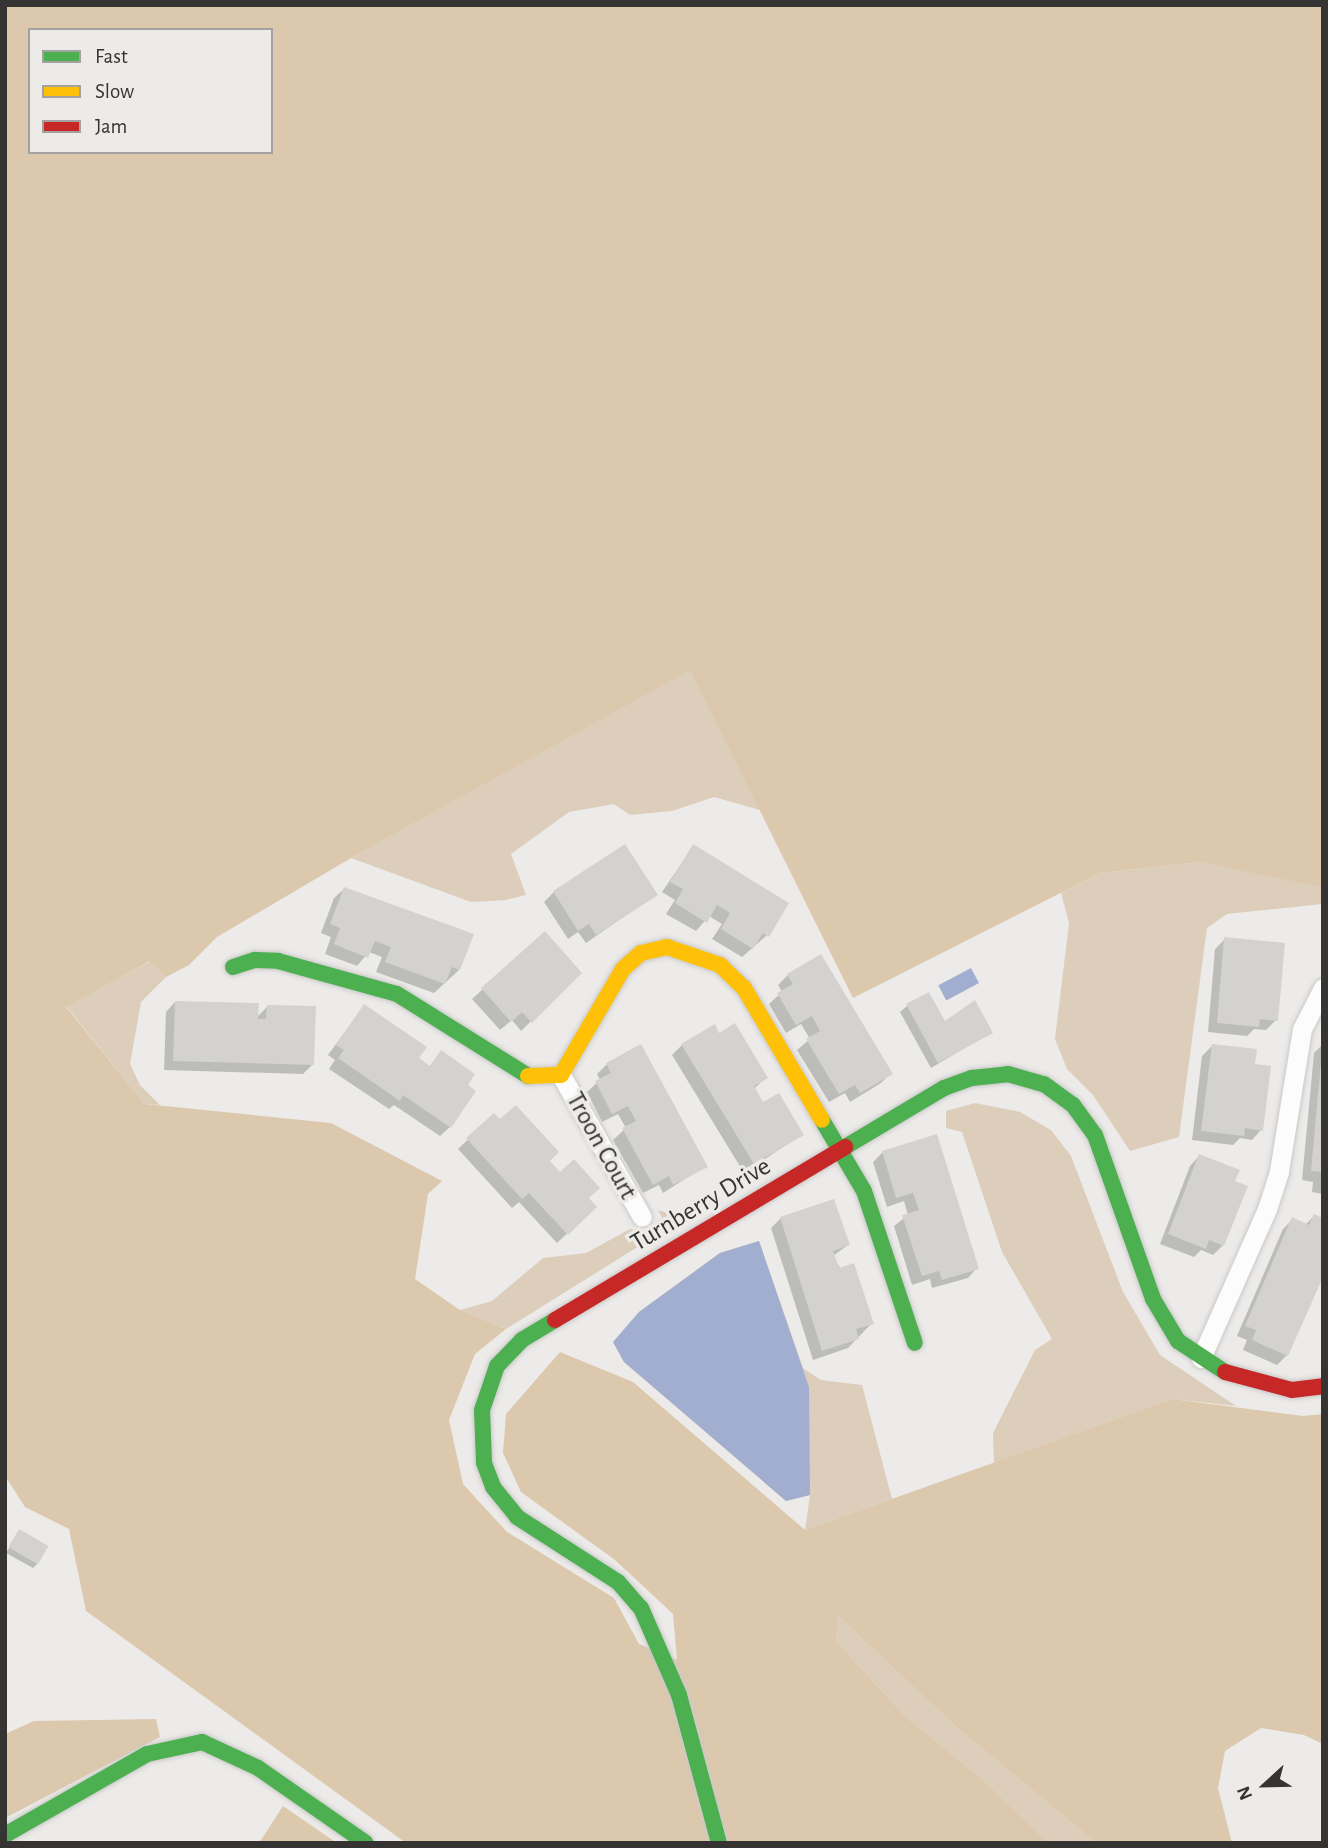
<!DOCTYPE html>
<html>
<head>
<meta charset="utf-8">
<style>
  body { margin:0 }
  #map { position:relative; width:1328px; height:1848px; overflow:hidden; background:#ecebe9; font-family:"Alegreya Sans",sans-serif }
  div>[style] { position:absolute }
  [style*='--x'] { left:calc(var(--x)*1px); top:calc(var(--y)*1px); width:calc(var(--w)*1px); rotate:calc(var(--a)*1deg) }
  .green>* { inset:0; background:#dcceba }
  .forest>* { inset:0; background:#dcc8ad }
  .water>* { inset:0; background:#a2aed0; transform-origin:0 0 }
  .shadow>* { inset:0; background:#0003 }
  .building>* { inset:0; background:#d3d2d1; transform-origin:0 0 }
  .roads { filter:drop-shadow(0 0 2px #cac9c8) drop-shadow(0 0 2px #cac9c8) }
  .street>* { height:19px; margin:-9.5px; padding:0 9.5px; transform-origin:9.5px; border-radius:9.5px; background:#fcfcfc }
  .fast>* { height:16px; margin:-8px; padding:0 8px; transform-origin:8px; border-radius:8px; background:#4caf50 }
  .slow>* { height:16px; margin:-8px; padding:0 8px; transform-origin:8px; border-radius:8px; background:#ffc107 }
  .jam>* { height:16px; margin:-8px; padding:0 8px; transform-origin:8px; border-radius:8px; background:#c62828 }
  span { translate:-50% -50%; white-space:nowrap; text-align:center; line-height:1.15; -webkit-text-stroke:7px #edebe8; paint-order:stroke }
  .street-label { font-size:26px; color:#353433 }
  .frame { position:absolute; inset:0; border:7px solid #353433; pointer-events:none }
  .legend { position:absolute; left:28px; top:28px; width:245px; height:126px; box-sizing:border-box; background:#edebe8; border:2px solid #a3a2a0; margin:0; padding:9px 12px; list-style:none; font-size:21px; color:#353433 }
  .legend li { display:flex; align-items:center; gap:14px; height:35px }
  .legend b { width:35px; border:2px solid #a3a2a0 }
  .north { position:absolute; left:1230px; top:1750px; width:70px; height:70px; -webkit-text-stroke:5px #edebe8; paint-order:stroke; rotate:248deg; font-size:19px; font-weight:700; line-height:28px; text-align:center; color:#353433 }
  .north::after { content:''; display:block; margin:auto; width:24px; height:32px; background:#353433; clip-path:polygon(50% 0,100% 100%,50% 72%,0 100%) }
</style>
</head>
<body>
<div id="map">
  <div class="green">
    <div style="clip-path:polygon(690px 669px,760px 810px,714px 797px,672px 811px,630px 815px,614px 804px,569px 812px,511px 854px,526px 895px,506px 900px,471px 902px,351px 858px)"></div>
    <div style="clip-path:polygon(1200px 862px,1323px 885px,1323px 904px,1227px 914px,1207px 928px,1179px 1137px,1130px 1151px,1093px 1095px,1067px 1069px,1055px 1039px,1069px 923px,1061px 893px,1100px 873px)"></div>
    <div style="clip-path:polygon(151px 961px,166px 977px,141px 1002px,130px 1064px,140px 1085px,160px 1105px,145px 1104px,66px 1006px)"></div>
    <div style="clip-path:polygon(975px 1103px,1020px 1112px,1051px 1130px,1071px 1156px,1123px 1292px,1160px 1355px,1236px 1406px,1172px 1399px,994px 1463px,993px 1433px,1035px 1350px,1052px 1339px,1002px 1252px,962px 1132px,946px 1128px,946px 1111px)"></div>
    <div style="clip-path:polygon(658px 1210px,684px 1218px,506px 1329px,460px 1310px,492px 1301px,543px 1258px,586px 1253px,630px 1229px,643px 1231px,662px 1218px)"></div>
    <div style="clip-path:polygon(759px 1241px,803px 1368px,821px 1380px,862px 1385px,892px 1499px,805px 1530px,810px 1495px,786px 1501px,624px 1362px,613px 1342px,639px 1312px,720px 1253px)"></div>
    <div style="clip-path:polygon(837px 1615px,955px 1726px,1096px 1843px,1048px 1843px,986px 1782px,906px 1717px,836px 1641px)"></div>
  </div>
  <div class="forest">
    <div style="clip-path:polygon(evenodd,5px 5px,1323px 5px,1322px 887px,1200px 862px,1100px 873px,853px 998px,690px 670px,351px 858px,217px 937px,189px 965px,166px 977px,150px 961px,66px 1007px,145px 1104px,331px 1123px,442px 1181px,428px 1194px,415px 1279px,460px 1310px,506px 1329px,475px 1354px,449px 1420px,463px 1484px,507px 1532px,614px 1598px,639px 1644px,677px 1660px,673px 1614px,615px 1560px,521px 1492px,503px 1453px,506px 1414px,560px 1352px,633px 1382px,805px 1530px,1172px 1399px,1303px 1416px,1323px 1414px,1323px 1744px,1304px 1735px,1261px 1728px,1225px 1751px,1218px 1788px,1232px 1843px,1096px 1843px,955px 1726px,838px 1616px,836px 1641px,906px 1717px,986px 1782px,1048px 1843px,406px 1843px,86px 1611px,69px 1529px,25px 1507px,5px 1476px,5px 5px,30px 30px,271px 30px,271px 152px,30px 152px,30px 30px)"></div>
    <div style="clip-path:polygon(156px 1719px,160px 1737px,5px 1818px,5px 1734px,34px 1721px)"></div>
    <div style="clip-path:polygon(283px 1806px,337px 1843px,259px 1843px)"></div>
  </div>
  <div class="water">
    <div style="left:971px;top:968px;width:17px;height:37px;rotate:62deg"></div>
    <div style="clip-path:polygon(759px 1241px,809px 1387px,810px 1495px,786px 1501px,624px 1362px,613px 1342px,639px 1312px,720px 1253px)"></div>
  </div>
  <div class="shadow">
    <div style="clip-path:polygon(693px 847px,767px 935px,742px 957px,712px 939px,722px 924px,709px 916px,696px 931px,666px 914px,675px 900px,662px 892px)"></div>
    <div style="clip-path:polygon(344px 889px,459px 970px,434px 993px,376px 972px,382px 957px,369px 952px,357px 966px,325px 954px,331px 937px,321px 933px,334px 898px)"></div>
    <div style="clip-path:polygon(554px 892px,655px 895px,586px 943px,578px 932px,568px 939px,544px 902px)"></div>
    <div style="clip-path:polygon(545px 933px,580px 973px,521px 1031px,512px 1020px,500px 1030px,472px 999px)"></div>
    <div style="clip-path:polygon(1225px 939px,1276px 1020px,1266px 1030px,1254px 1029px,1247px 1036px,1208px 1032px,1215px 949px)"></div>
    <div style="clip-path:polygon(788px 975px,891px 1073px,881px 1083px,850px 1102px,845px 1093px,829px 1102px,797px 1050px,810px 1039px,801px 1024px,786px 1033px,769px 1004px,782px 992px,778px 985px)"></div>
    <div style="clip-path:polygon(175px 1002px,257px 1017px,267px 1007px,313px 1064px,303px 1074px,164px 1070px,166px 1012px)"></div>
    <div style="clip-path:polygon(908px 1005px,945px 1024px,990px 1033px,931px 1068px,900px 1012px)"></div>
    <div style="clip-path:polygon(364px 1006px,429px 1067px,441px 1053px,450px 1127px,440px 1136px,394px 1105px,389px 1109px,329px 1069px,335px 1060px,328px 1055px)"></div>
    <div style="clip-path:polygon(719px 1035px,766px 1077px,754px 1089px,763px 1105px,801px 1135px,744px 1173px,672px 1055px,682px 1045px)"></div>
    <div style="clip-path:polygon(1323px 1044px,1323px 1194px,1312px 1192px,1313px 1182px,1302px 1180px,1314px 1053px)"></div>
    <div style="clip-path:polygon(1212px 1046px,1261px 1130px,1252px 1140px,1240px 1138px,1233px 1145px,1192px 1140px,1202px 1056px)"></div>
    <div style="clip-path:polygon(640px 1047px,705px 1166px,663px 1193px,659px 1185px,643px 1193px,613px 1140px,626px 1128px,618px 1114px,602px 1122px,587px 1092px,600px 1080px,597px 1074px,607px 1064px)"></div>
    <div style="clip-path:polygon(494px 1115px,595px 1207px,557px 1243px,519px 1202px,512px 1208px,458px 1149px)"></div>
    <div style="clip-path:polygon(883px 1152px,977px 1268px,968px 1278px,932px 1288px,930px 1279px,912px 1285px,894px 1226px,908px 1215px,904px 1201px,887px 1207px,873px 1162px)"></div>
    <div style="clip-path:polygon(1199px 1156px,1233px 1182px,1223px 1245px,1213px 1255px,1201px 1250px,1194px 1257px,1160px 1244px,1190px 1166px)"></div>
    <div style="clip-path:polygon(1314px 1216px,1287px 1355px,1277px 1365px,1243px 1350px,1247px 1340px,1237px 1336px,1283px 1229px,1293px 1219px,1305px 1225px)"></div>
    <div style="clip-path:polygon(781px 1218px,848px 1245px,833px 1256px,872px 1323px,848px 1348px,813px 1360px,771px 1228px)"></div>
    <div style="clip-path:polygon(20px 1531px,37px 1564px,33px 1568px,6px 1553px)"></div>
  </div>
  <div class="building">
    <div style="clip-path:polygon(625px 844px,658px 895px,596px 935px,589px 924px,578px 931px,553px 891px)"></div>
    <div style="clip-path:polygon(693px 844px,789px 903px,769px 937px,763px 933px,753px 949px,721px 929px,730px 913px,717px 905px,707px 923px,675px 903px,683px 889px,670px 882px)"></div>
    <div style="clip-path:polygon(344px 887px,474px 934px,460px 970px,452px 967px,445px 984px,385px 962px,391px 947px,375px 941px,368px 958px,334px 944px,340px 928px,330px 924px)"></div>
    <div style="clip-path:polygon(545px 931px,582px 973px,532px 1023px,522px 1012px,511px 1022px,481px 988px)"></div>
    <div style="clip-path:polygon(1224px 937px,1285px 943px,1278px 1021px,1260px 1019px,1259px 1027px,1217px 1023px)"></div>
    <div style="clip-path:polygon(821px 954px,893px 1074px,860px 1093px,855px 1085px,839px 1094px,806px 1039px,820px 1031px,812px 1016px,796px 1025px,777px 993px,793px 984px,787px 974px)"></div>
    <div style="clip-path:polygon(929px 992px,945px 1021px,975px 1000px,993px 1033px,938px 1063px,906px 1004px)"></div>
    <div style="clip-path:polygon(175px 1001px,259px 1003px,258px 1019px,266px 1019px,267px 1005px,316px 1006px,314px 1065px,173px 1061px)"></div>
    <div style="clip-path:polygon(364px 1004px,427px 1047px,419px 1058px,430px 1066px,441px 1050px,475px 1074px,468px 1085px,476px 1091px,451px 1128px,403px 1095px,400px 1101px,338px 1058px,344px 1050px,336px 1045px)"></div>
    <div style="clip-path:polygon(735px 1023px,768px 1078px,754px 1086px,763px 1102px,779px 1093px,804px 1135px,754px 1164px,681px 1044px,715px 1024px,719px 1033px)"></div>
    <div style="clip-path:polygon(641px 1044px,708px 1167px,673px 1185px,669px 1176px,653px 1185px,622px 1128px,636px 1121px,628px 1106px,612px 1114px,595px 1081px,611px 1073px,606px 1063px)"></div>
    <div style="clip-path:polygon(1212px 1044px,1257px 1049px,1255px 1064px,1271px 1066px,1263px 1131px,1245px 1128px,1244px 1136px,1201px 1131px)"></div>
    <div style="clip-path:polygon(1321px 1062px,1323px 1062px,1323px 1172px,1311px 1171px)"></div>
    <div style="clip-path:polygon(516px 1105px,559px 1152px,550px 1161px,560px 1172px,574px 1159px,600px 1188px,589px 1198px,597px 1207px,568px 1235px,529px 1193px,522px 1199px,466px 1138px,494px 1113px,500px 1119px)"></div>
    <div style="clip-path:polygon(937px 1134px,979px 1269px,942px 1280px,939px 1271px,922px 1276px,902px 1215px,919px 1210px,913px 1193px,896px 1198px,882px 1151px)"></div>
    <div style="clip-path:polygon(1199px 1154px,1240px 1170px,1235px 1181px,1248px 1186px,1224px 1246px,1209px 1240px,1206px 1249px,1168px 1234px)"></div>
    <div style="clip-path:polygon(834px 1199px,850px 1245px,833px 1251px,839px 1268px,854px 1263px,874px 1324px,856px 1329px,859px 1339px,822px 1351px,780px 1217px)"></div>
    <div style="clip-path:polygon(1314px 1214px,1323px 1218px,1323px 1277px,1288px 1356px,1252px 1340px,1256px 1330px,1245px 1326px,1292px 1217px,1309px 1225px)"></div>
    <div style="left:19px;top:1529px;width:34px;height:21px;rotate:30deg"></div>
  </div>
  <div class="roads">
    <div class="street">
      <div style="--x:561;--y:1075;--w:163;--a:60.3"></div>
      <div style="--x:1201;--y:1358;--w:163;--a:-66.1"></div>
      <div style="--x:1267;--y:1209;--w:40;--a:-72"></div>
      <div style="--x:1279;--y:1171;--w:144;--a:-80.8"></div>
      <div style="--x:1302;--y:1029;--w:46;--a:-62.9"></div>
    </div>
    <div class="fast">
      <div style="--x:233;--y:967;--w:23;--a:-18"></div>
      <div style="--x:255;--y:960;--w:23;--a:2"></div>
      <div style="--x:278;--y:961;--w:123;--a:15.5"></div>
      <div style="--x:397;--y:994;--w:155;--a:32"></div>
      <div style="--x:822;--y:1120;--w:82;--a:59.4"></div>
      <div style="--x:864;--y:1191;--w:160;--a:71.5"></div>
      <div style="--x:845;--y:1147;--w:115;--a:-30.8"></div>
      <div style="--x:944;--y:1088;--w:30;--a:-20"></div>
      <div style="--x:972;--y:1078;--w:36;--a:-6"></div>
      <div style="--x:1008;--y:1074;--w:37;--a:16"></div>
      <div style="--x:1044;--y:1084;--w:36;--a:36"></div>
      <div style="--x:1073;--y:1105;--w:37;--a:54"></div>
      <div style="--x:1095;--y:1135;--w:174;--a:70.5"></div>
      <div style="--x:1153;--y:1299;--w:49;--a:59.2"></div>
      <div style="--x:1178;--y:1341;--w:56;--a:33.4"></div>
      <div style="--x:555;--y:1320;--w:39;--a:149"></div>
      <div style="--x:522;--y:1340;--w:36;--a:134"></div>
      <div style="--x:497;--y:1366;--w:46;--a:108.8"></div>
      <div style="--x:482;--y:1410;--w:53;--a:87.8"></div>
      <div style="--x:484;--y:1463;--w:26;--a:69"></div>
      <div style="--x:493;--y:1487;--w:38;--a:51"></div>
      <div style="--x:517;--y:1517;--w:120;--a:32.8"></div>
      <div style="--x:618;--y:1582;--w:35;--a:49"></div>
      <div style="--x:641;--y:1608;--w:95;--a:66.4"></div>
      <div style="--x:679;--y:1695;--w:153;--a:74.9"></div>
      <div style="--x:5;--y:1835;--w:163;--a:-29.7"></div>
      <div style="--x:147;--y:1754;--w:56;--a:-12.3"></div>
      <div style="--x:202;--y:1742;--w:62;--a:24.9"></div>
      <div style="--x:258;--y:1768;--w:131;--a:34.8"></div>
    </div>
    <div class="slow">
      <div style="--x:528;--y:1076;--w:33;--a:-2"></div>
      <div style="--x:561;--y:1075;--w:123;--a:-59.7"></div>
      <div style="--x:623;--y:969;--w:24;--a:-42"></div>
      <div style="--x:641;--y:953;--w:27;--a:-13"></div>
      <div style="--x:667;--y:947;--w:56;--a:18.8"></div>
      <div style="--x:720;--y:965;--w:33;--a:44"></div>
      <div style="--x:744;--y:988;--w:153;--a:59.4"></div>
    </div>
    <div class="jam">
      <div style="--x:555;--y:1320;--w:338;--a:-30.8"></div>
      <div style="--x:1225;--y:1372;--w:69;--a:15"></div>
      <div style="--x:1292;--y:1390;--w:31;--a:-7"></div>
    </div>
  </div>
  <div class="street-label">
    <span style="left:601px;top:1146px;rotate:61deg">Troon Court</span>
    <span style="left:701px;top:1205px;rotate:-31deg">Turnberry Drive</span>
  </div>
  <div class="frame"></div>
  <ul class="legend">
  <li><b style="height:9px;background:#4caf50"></b>Fast</li>
  <li><b style="height:9px;background:#ffc107"></b>Slow</li>
  <li><b style="height:9px;background:#c62828"></b>Jam</li>
  </ul>
  <div class="north">N</div>
</div>
</body>
</html>
